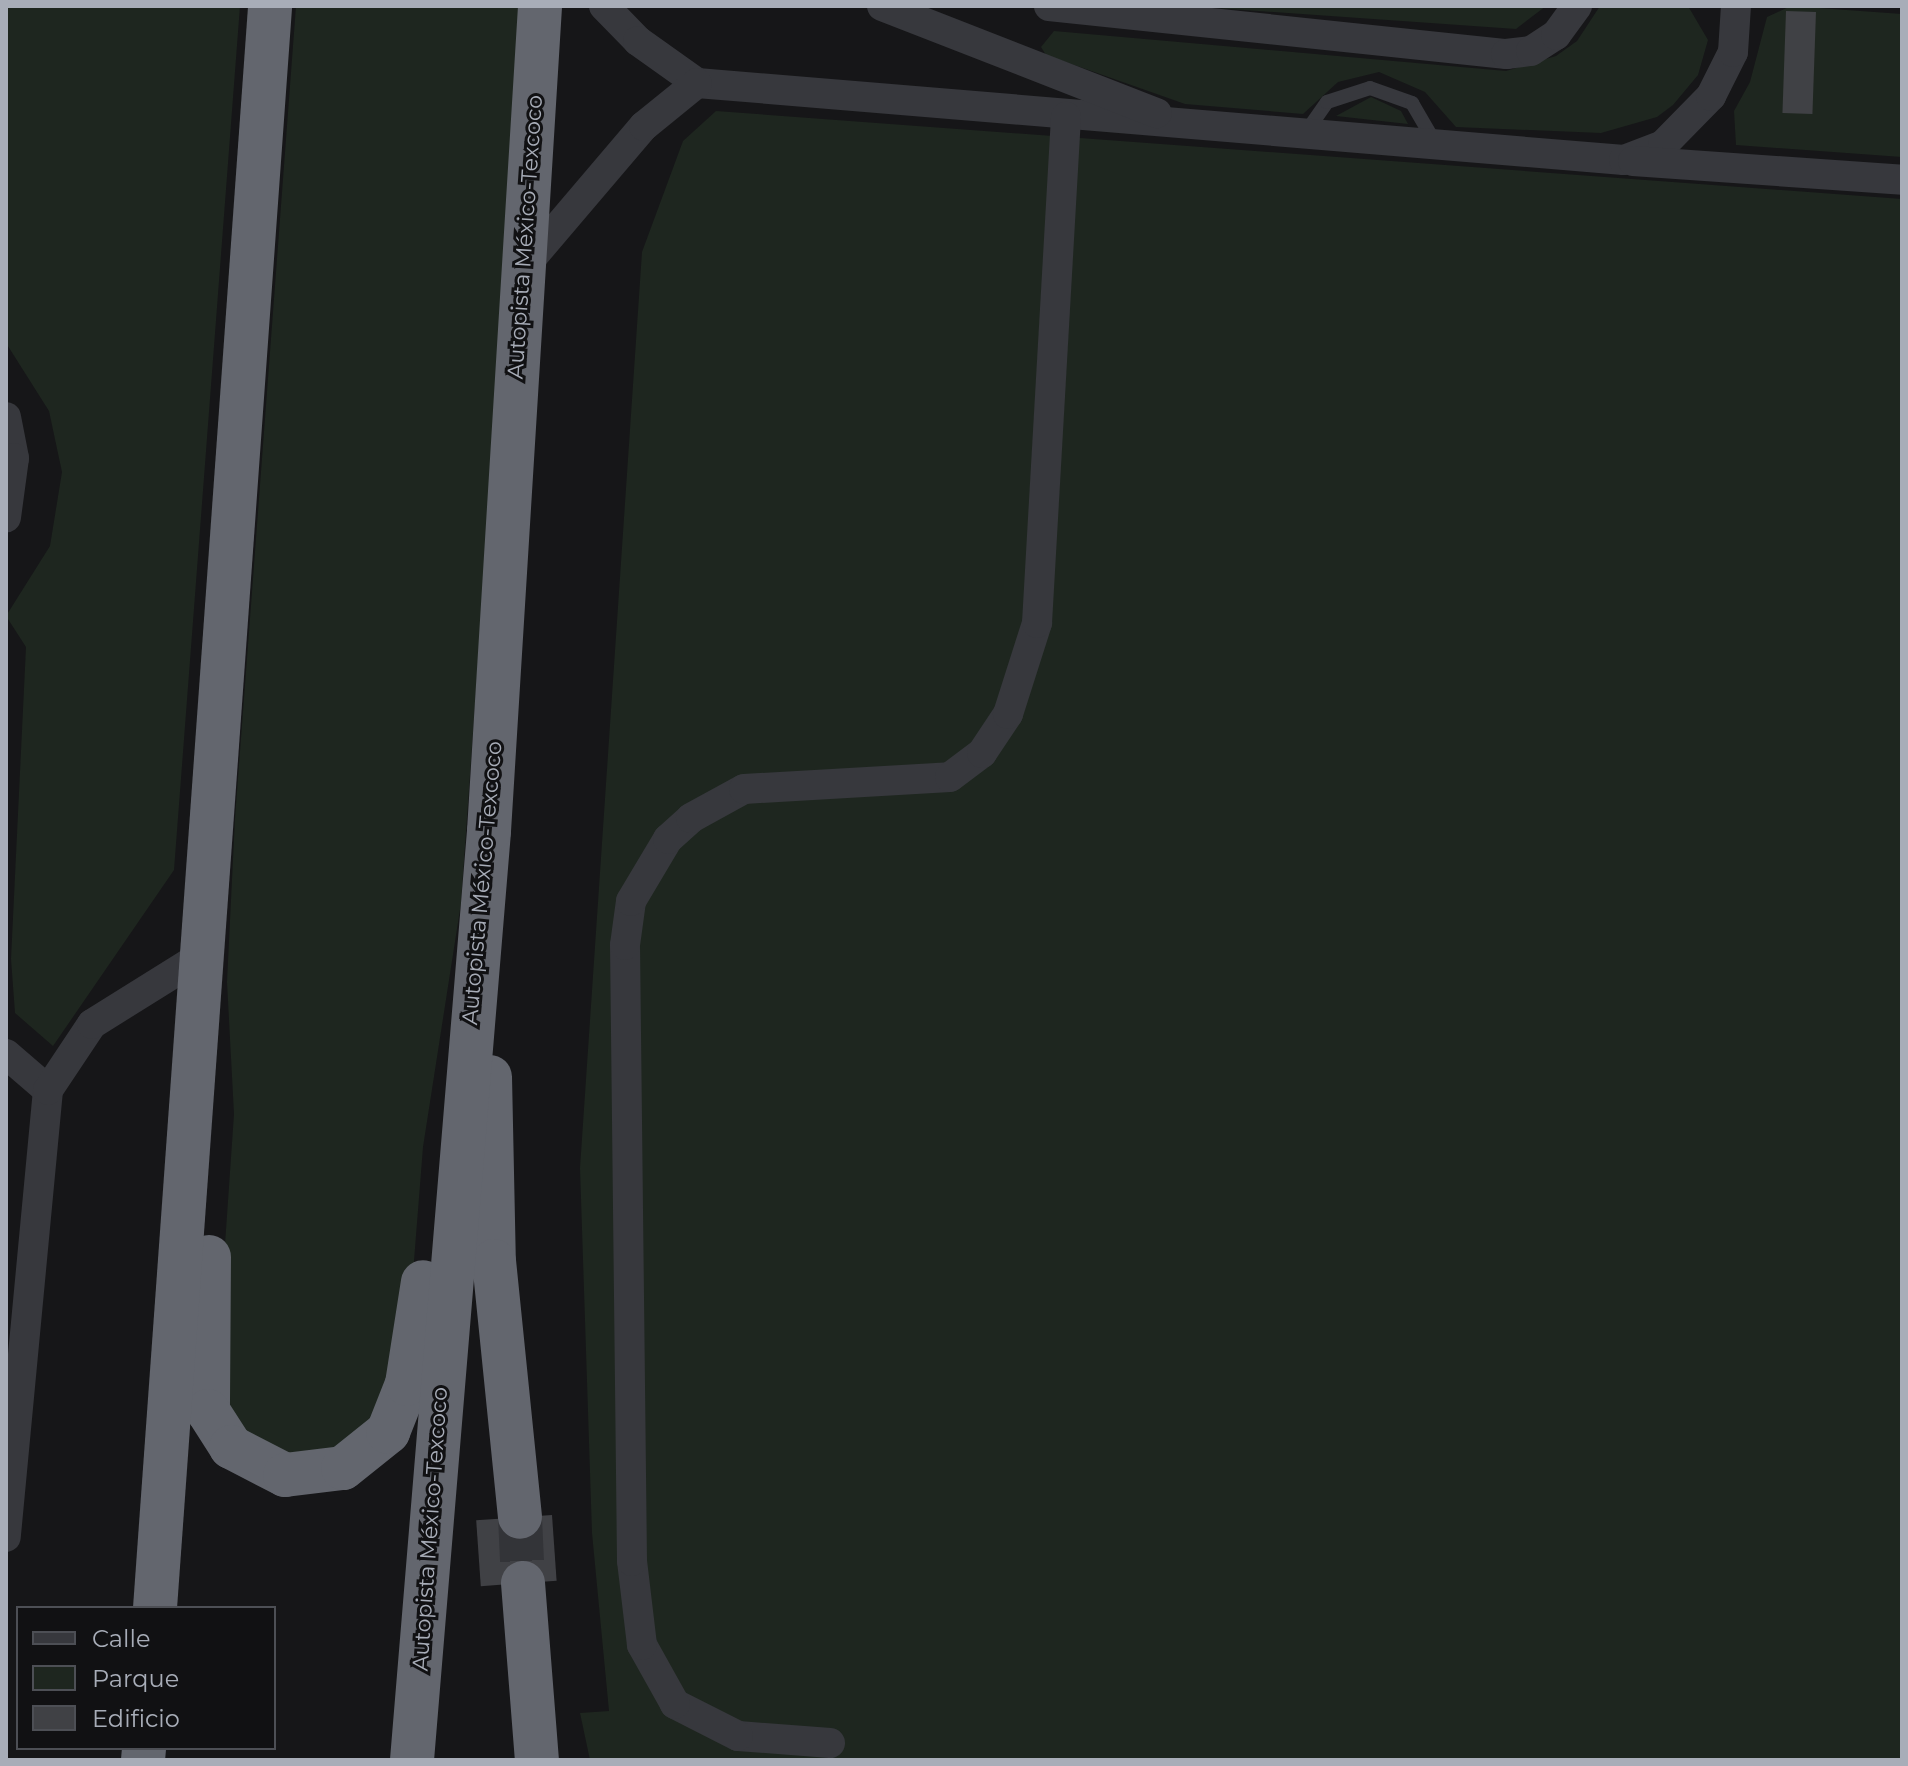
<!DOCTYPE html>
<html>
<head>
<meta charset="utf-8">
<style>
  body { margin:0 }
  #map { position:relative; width:1908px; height:1766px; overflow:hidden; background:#161618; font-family:Montserrat,sans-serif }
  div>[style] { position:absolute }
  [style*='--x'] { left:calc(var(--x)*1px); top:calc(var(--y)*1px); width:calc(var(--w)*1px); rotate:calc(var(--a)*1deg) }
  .green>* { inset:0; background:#1e261f }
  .building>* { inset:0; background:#404145; transform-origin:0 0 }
  .motorway-tunnel>* { height:44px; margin-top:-22px; transform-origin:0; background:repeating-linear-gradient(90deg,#333438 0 44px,transparent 0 66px) }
  .service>* { height:14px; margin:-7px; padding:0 7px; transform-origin:7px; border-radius:7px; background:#37383d }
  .minor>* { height:30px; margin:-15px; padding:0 15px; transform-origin:15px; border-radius:15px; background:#37383d }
  .motorway>* { height:44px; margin:-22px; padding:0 22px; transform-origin:22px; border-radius:22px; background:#63666e }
  span { translate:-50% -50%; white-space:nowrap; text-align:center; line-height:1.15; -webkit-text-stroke:6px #111113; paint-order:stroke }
  .street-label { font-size:22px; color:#a8adb8 }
  .frame { position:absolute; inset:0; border:8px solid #a8adb8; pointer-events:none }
  .legend { position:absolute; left:16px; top:1606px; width:260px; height:144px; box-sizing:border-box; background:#111113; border:2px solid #4d4f55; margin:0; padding:10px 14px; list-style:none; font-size:24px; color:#a8adb8 }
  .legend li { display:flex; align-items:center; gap:16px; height:40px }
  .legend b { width:40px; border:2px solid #4d4f55 }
</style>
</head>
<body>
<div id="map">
  <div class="green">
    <div style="clip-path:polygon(6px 6px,240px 6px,174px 870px,53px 1046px,15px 1013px,11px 959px,26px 647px,6px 616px,50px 546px,62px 472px,49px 411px,6px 343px)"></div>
    <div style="clip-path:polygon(296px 6px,524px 6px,461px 903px,423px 1147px,406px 1362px,394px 1399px,326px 1467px,239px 1441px,216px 1375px,234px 1114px,227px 982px,235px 818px)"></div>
    <div style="clip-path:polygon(1188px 6px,1546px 6px,1516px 29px)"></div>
    <div style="clip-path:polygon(1600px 6px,1688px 6px,1708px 40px,1698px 75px,1673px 105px,1657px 117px,1601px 133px,1456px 127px,1425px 92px,1379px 72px,1338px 82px,1303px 114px,1185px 104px,1046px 55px,1041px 47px,1054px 31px,1506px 71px,1556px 56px,1577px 41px)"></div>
    <div style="clip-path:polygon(1791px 6px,1902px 14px,1902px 157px,1736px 145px,1734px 111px,1750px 82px,1767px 17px)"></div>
    <div style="clip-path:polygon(1371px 97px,1401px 111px,1408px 124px,1336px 116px)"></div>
    <div style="clip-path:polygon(716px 111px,1902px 199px,1902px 1760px,590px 1760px,580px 1713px,609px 1711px,592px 1533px,580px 1168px,642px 252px,683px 141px)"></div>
  </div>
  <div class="building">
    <div style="left:1786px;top:11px;width:30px;height:102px;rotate:2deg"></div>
    <div style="left:552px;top:1515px;width:66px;height:76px;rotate:86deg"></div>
  </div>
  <div class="motorway-tunnel">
    <div style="--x:520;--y:1517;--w:66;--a:87.4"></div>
  </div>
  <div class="service">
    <div style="--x:1304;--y:135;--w:40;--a:-55.1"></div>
    <div style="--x:1327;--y:102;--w:45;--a:-18"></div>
    <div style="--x:1370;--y:88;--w:45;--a:19.7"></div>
    <div style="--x:1412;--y:103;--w:50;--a:59.8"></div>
  </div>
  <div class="minor">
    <div style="--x:604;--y:6;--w:49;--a:45.8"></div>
    <div style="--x:638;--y:41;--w:72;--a:35.4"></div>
    <div style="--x:697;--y:83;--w:930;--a:4.75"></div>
    <div style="--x:1624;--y:160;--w:42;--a:-21"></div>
    <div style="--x:1663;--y:145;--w:69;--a:-45.6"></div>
    <div style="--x:1711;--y:96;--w:49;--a:-63.4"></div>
    <div style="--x:1733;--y:52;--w:46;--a:-86.3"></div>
    <div style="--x:882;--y:6;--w:295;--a:21.3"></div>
    <div style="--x:1049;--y:6;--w:460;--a:6"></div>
    <div style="--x:1506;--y:54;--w:25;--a:-7"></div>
    <div style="--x:1531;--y:51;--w:30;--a:-33"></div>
    <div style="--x:1556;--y:35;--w:36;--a:-54"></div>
    <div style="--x:1633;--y:161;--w:270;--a:4"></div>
    <div style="--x:523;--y:268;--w:187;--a:-49.6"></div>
    <div style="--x:644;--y:126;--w:68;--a:-39.1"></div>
    <div style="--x:6;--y:417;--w:42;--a:79"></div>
    <div style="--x:14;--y:458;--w:60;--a:97.7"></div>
    <div style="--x:6;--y:1054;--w:55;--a:40.6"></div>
    <div style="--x:48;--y:1090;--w:449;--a:95.4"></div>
    <div style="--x:48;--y:1090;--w:79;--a:-56.3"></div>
    <div style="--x:92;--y:1024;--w:128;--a:-32"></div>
    <div style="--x:830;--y:1743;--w:92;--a:-175.6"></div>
    <div style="--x:738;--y:1736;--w:71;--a:-153.1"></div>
    <div style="--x:675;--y:1704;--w:68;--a:-119.2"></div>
    <div style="--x:642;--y:1645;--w:85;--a:-96.8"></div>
    <div style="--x:632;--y:1561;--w:616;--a:-90.65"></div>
    <div style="--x:625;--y:945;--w:44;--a:-82.2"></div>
    <div style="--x:631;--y:901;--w:72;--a:-59.2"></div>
    <div style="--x:668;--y:839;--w:31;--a:-42"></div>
    <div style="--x:691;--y:818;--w:60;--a:-28.7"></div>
    <div style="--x:744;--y:789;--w:206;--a:-3.3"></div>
    <div style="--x:950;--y:777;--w:40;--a:-37"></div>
    <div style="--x:982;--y:753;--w:47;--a:-56.3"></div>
    <div style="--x:1008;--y:714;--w:96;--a:-72.3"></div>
    <div style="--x:1037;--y:623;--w:507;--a:-86.72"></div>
  </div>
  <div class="motorway">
    <div style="--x:490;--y:1077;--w:184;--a:88.8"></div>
    <div style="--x:494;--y:1261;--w:257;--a:84.2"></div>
    <div style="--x:209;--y:1257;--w:154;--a:90.4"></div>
    <div style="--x:208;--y:1411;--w:43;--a:57.4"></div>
    <div style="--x:231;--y:1447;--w:61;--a:27.4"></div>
    <div style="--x:285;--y:1475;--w:58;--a:-6.9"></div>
    <div style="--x:343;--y:1468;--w:58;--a:-38.7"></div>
    <div style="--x:388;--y:1432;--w:52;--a:-68.4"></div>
    <div style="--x:407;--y:1384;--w:103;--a:-81.1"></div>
    <div style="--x:523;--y:1583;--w:178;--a:85.5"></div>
    <div style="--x:155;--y:1608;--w:1606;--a:-85.89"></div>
    <div style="--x:143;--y:1760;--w:12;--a:-85"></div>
    <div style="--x:412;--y:1760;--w:932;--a:-85.26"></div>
    <div style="--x:489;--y:831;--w:827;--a:-86.46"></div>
  </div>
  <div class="street-label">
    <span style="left:525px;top:237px;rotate:-86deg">Autopista México-Texcoco</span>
    <span style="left:482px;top:883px;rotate:-85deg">Autopista México-Texcoco</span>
    <span style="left:430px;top:1529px;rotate:-86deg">Autopista México-Texcoco</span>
  </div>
  <div class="frame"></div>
  <ul class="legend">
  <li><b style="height:10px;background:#37383d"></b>Calle</li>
  <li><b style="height:22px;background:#1e261f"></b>Parque</li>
  <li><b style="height:22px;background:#404145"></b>Edificio</li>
  </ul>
</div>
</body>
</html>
